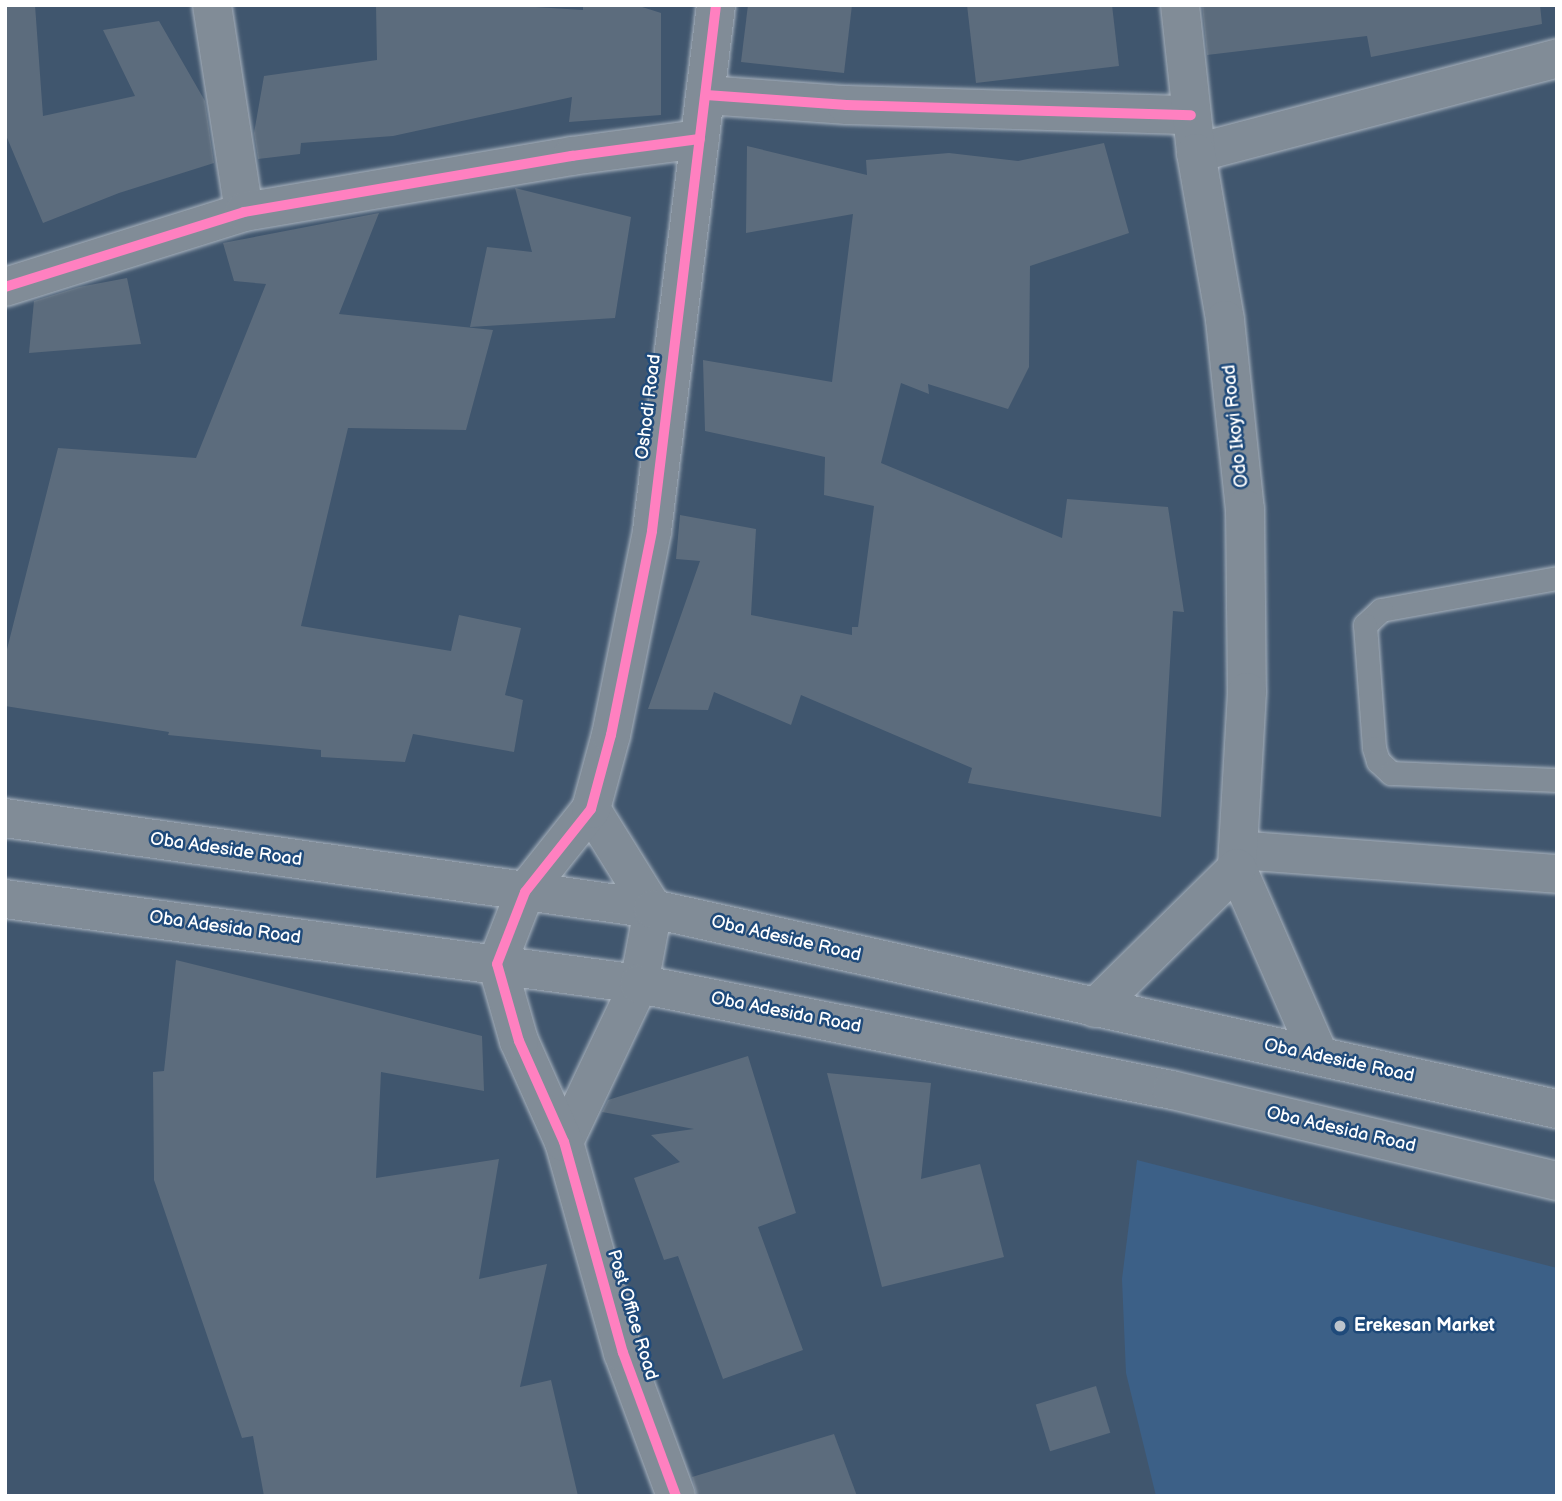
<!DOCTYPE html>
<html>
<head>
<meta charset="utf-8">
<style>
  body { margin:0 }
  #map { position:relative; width:1562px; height:1501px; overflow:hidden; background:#40566e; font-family:"Balsamiq Sans",sans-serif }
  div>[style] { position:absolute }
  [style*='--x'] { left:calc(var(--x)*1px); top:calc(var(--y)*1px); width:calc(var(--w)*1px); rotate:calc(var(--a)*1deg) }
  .built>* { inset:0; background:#3c6087 }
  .building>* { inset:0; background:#5c6c7d; transform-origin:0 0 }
  .roads { filter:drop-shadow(0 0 2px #a9b3be) drop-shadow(0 0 2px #a9b3be) }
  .service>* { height:23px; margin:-11.5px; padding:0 11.5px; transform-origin:11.5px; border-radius:11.5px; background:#818c97 }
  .minor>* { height:38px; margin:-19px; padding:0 19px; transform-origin:19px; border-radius:19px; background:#818c97 }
  .secondary>* { height:38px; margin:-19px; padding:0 19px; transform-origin:19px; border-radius:19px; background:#818c97 }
  .primary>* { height:38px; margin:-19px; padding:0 19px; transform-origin:19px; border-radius:19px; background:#818c97 }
  .cycleway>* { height:10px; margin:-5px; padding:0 5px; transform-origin:5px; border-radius:5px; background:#ff80c0 }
  .dots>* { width:19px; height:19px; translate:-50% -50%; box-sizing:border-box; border:4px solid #1f4a7a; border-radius:50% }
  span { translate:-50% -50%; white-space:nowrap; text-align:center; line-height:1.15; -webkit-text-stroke:5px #1f4a7a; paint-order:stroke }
  .street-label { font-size:18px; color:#fff }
  .poi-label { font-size:18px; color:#fff; font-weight:700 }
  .left { translate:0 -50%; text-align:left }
  .frame { position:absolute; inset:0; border:7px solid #fff; pointer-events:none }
</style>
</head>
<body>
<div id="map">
  <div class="built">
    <div style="clip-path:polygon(1137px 1160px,1557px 1268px,1557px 1496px,1156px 1496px,1126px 1373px,1122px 1279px)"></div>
  </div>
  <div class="building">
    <div style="clip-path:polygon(5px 5px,35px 5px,43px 116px,135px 96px,103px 30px,159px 21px,205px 101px,214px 163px,119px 193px,43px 223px,5px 133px)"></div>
    <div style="clip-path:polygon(376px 5px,505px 5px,583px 10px,583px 5px,636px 5px,661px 13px,661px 115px,569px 122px,572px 97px,393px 136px,301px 143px,300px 154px,258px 159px,254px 133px,264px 76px,377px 60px)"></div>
    <div style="clip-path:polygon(748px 5px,852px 5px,844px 73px,741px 62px)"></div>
    <div style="clip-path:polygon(967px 5px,1112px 5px,1119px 66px,976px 83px)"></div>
    <div style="clip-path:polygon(1202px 5px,1540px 5px,1542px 24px,1371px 57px,1367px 36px,1207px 55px)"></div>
    <div style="clip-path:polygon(1104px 143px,1129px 233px,1030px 266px,1029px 367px,1008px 409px,928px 384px,929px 394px,901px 383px,881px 463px,1062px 538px,1067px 499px,1168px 507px,1184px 612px,1173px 611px,1161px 817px,968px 783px,972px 768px,801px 695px,791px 725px,714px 692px,708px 710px,648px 709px,700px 561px,676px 559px,680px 515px,756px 529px,751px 615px,852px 635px,852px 627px,858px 627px,874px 506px,824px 495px,825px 457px,705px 431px,703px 360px,832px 382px,853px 214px,746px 233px,747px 146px,867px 175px,866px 160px,949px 153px,1018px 161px)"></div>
    <div style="clip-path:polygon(515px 188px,631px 217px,615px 318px,470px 327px,487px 247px,532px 252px)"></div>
    <div style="clip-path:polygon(379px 213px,339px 314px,493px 330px,466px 430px,348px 428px,301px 626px,451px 651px,459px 615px,521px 628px,505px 695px,523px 700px,514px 752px,413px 734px,405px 762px,321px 757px,321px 750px,168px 735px,169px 732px,5px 706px,5px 657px,58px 448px,196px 458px,266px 284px,234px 281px,223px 243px)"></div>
    <div style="clip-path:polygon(127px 278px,141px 344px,29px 353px,34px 301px,79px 287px)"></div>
    <div style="clip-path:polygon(176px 960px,482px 1036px,484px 1091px,381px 1072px,376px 1178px,499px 1159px,479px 1279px,547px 1264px,520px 1387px,551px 1380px,578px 1496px,264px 1496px,253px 1436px,242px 1438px,154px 1180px,153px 1072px,164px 1071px)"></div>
    <div style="clip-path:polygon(748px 1056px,796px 1213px,758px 1227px,803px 1350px,723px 1379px,678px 1256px,664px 1260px,634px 1178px,680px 1162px,651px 1135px,694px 1129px,602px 1112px,608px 1100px)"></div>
    <div style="clip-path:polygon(827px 1073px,931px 1083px,921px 1179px,980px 1164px,1004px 1257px,882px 1287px)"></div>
    <div style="left:1096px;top:1386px;width:49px;height:63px;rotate:73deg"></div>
    <div style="clip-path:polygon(834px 1434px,857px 1496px,697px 1496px,692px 1477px)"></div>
  </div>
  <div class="roads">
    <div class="service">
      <div style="--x:1557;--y:578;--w:179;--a:169.7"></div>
      <div style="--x:1381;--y:610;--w:22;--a:137"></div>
      <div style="--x:1365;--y:625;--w:123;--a:85.8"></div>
      <div style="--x:1374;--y:748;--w:14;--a:73"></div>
      <div style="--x:1378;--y:761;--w:18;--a:43"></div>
      <div style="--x:1391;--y:773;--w:166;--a:2.4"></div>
    </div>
    <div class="minor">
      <div style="--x:212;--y:5;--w:209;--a:81.2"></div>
      <div style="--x:706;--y:95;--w:141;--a:4.1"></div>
      <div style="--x:847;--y:105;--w:344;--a:1.7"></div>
      <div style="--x:1196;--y:153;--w:373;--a:-14.7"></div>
      <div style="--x:5;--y:287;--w:250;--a:-17.4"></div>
      <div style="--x:244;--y:212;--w:333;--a:-9.7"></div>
      <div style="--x:572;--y:156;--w:129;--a:-7.6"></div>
      <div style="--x:1238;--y:850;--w:320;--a:4.3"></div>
      <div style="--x:564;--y:1142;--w:175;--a:-64.6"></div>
      <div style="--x:639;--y:984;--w:76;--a:-79.4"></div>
      <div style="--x:653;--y:909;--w:118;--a:-121.8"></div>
      <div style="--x:676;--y:1496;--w:153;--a:-110.3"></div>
      <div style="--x:623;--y:1353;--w:219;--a:-105.6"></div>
      <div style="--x:564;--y:1142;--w:111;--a:-114"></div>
      <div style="--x:519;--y:1041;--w:80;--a:-105.9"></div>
      <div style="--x:497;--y:964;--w:77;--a:-68.7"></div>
      <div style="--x:525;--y:892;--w:106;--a:-51.5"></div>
      <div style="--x:591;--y:809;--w:77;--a:-74.9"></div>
      <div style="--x:611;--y:735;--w:208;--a:-78.6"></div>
      <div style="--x:652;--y:531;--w:530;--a:-83.06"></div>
    </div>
    <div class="secondary">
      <div style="--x:1180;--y:5;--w:149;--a:83.8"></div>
      <div style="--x:1196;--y:153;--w:169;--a:80.1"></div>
      <div style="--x:1225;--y:320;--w:190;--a:84"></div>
      <div style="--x:1245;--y:509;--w:183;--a:89.4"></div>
      <div style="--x:1247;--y:692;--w:176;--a:93.3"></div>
      <div style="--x:1237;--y:868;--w:205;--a:66.4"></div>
      <div style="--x:1095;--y:1008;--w:199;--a:-44.6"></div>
    </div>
    <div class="primary">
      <div style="--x:5;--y:818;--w:654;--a:7.99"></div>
      <div style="--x:653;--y:909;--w:926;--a:12.48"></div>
      <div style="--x:5;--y:899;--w:640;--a:7.64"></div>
      <div style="--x:639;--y:984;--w:543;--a:11.25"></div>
      <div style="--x:1172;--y:1090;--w:396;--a:13.3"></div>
    </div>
  </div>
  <div class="cycleway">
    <div style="--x:706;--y:95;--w:141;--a:4.1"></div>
    <div style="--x:847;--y:105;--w:344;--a:1.7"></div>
    <div style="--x:5;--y:287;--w:250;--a:-17.4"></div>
    <div style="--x:244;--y:212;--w:333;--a:-9.7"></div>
    <div style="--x:572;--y:156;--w:129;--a:-7.6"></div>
    <div style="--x:676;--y:1496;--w:153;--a:-110.3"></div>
    <div style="--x:623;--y:1353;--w:219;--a:-105.6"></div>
    <div style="--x:564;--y:1142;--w:111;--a:-114"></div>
    <div style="--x:519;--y:1041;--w:80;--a:-105.9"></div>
    <div style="--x:497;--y:964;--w:77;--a:-68.7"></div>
    <div style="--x:525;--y:892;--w:106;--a:-51.5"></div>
    <div style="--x:591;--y:809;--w:77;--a:-74.9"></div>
    <div style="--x:611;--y:735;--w:208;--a:-78.6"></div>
    <div style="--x:652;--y:531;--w:530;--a:-83.06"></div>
  </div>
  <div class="dots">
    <div style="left:1340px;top:1326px;background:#bcc4cc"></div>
  </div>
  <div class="street-label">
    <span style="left:649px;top:407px;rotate:-83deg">Oshodi Road</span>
    <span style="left:1236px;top:426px;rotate:-96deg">Odo Ikoyi Road</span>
    <span style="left:226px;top:850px;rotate:8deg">Oba Adeside Road</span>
    <span style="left:225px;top:928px;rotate:8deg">Oba Adesida Road</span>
    <span style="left:786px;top:939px;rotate:13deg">Oba Adeside Road</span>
    <span style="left:786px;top:1013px;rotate:11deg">Oba Adesida Road</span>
    <span style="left:1339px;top:1061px;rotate:12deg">Oba Adeside Road</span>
    <span style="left:1341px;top:1130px;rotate:13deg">Oba Adesida Road</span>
    <span style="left:632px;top:1315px;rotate:73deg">Post Office Road</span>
  </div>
  <div class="poi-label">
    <span class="left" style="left:1354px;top:1326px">Erekesan Market</span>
  </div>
  <div class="frame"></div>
</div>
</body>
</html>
